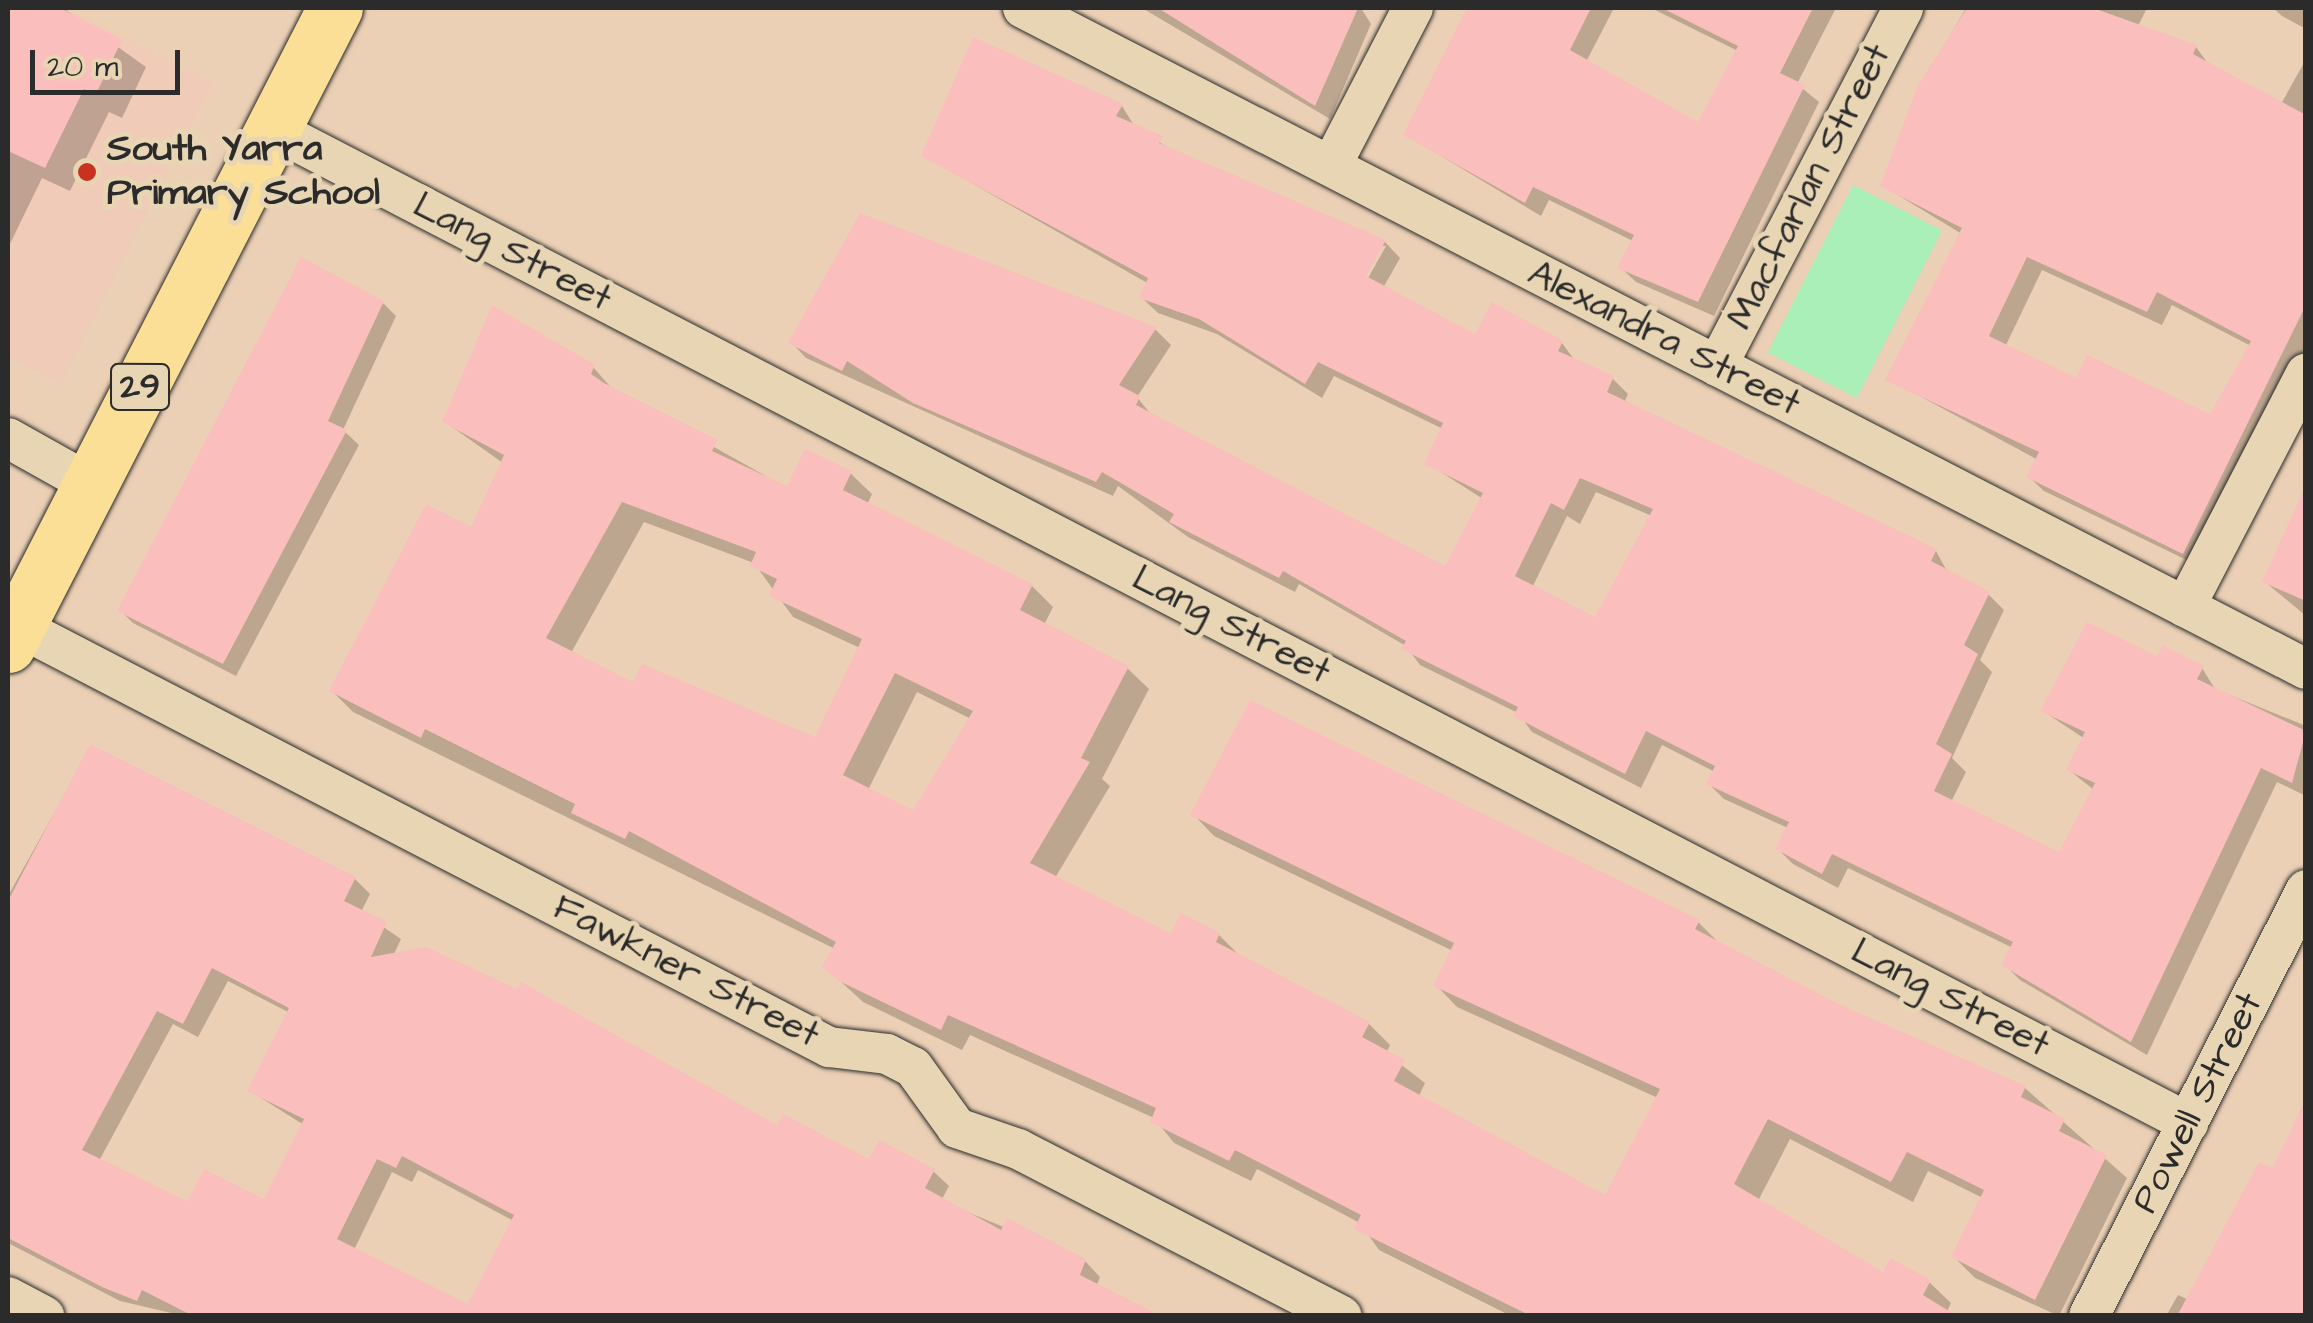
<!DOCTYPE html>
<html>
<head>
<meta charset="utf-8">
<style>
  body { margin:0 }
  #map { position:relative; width:2313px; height:1323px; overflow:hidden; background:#ebd0b5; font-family:"Architects Daughter",sans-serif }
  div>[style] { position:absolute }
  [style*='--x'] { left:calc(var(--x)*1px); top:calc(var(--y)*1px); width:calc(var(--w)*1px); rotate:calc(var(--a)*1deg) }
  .built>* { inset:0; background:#f0cbb7 }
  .green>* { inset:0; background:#aaeeb8; transform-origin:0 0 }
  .shadow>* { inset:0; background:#0003 }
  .building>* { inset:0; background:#fabebc }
  .roads { filter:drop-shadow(0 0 2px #2b2b2b) drop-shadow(0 0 2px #2b2b2b) }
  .street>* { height:40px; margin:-20px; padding:0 20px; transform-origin:20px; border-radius:20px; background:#e7d5b3 }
  .highway>* { height:55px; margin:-27.5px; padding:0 27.5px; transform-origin:27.5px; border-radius:27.5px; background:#fbdf96 }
  .dots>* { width:28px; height:28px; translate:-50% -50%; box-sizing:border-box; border:5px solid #e7d5b3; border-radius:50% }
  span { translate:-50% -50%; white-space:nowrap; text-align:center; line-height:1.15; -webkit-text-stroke:10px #e7d5b3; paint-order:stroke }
  .shield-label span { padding:2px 8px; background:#e7d5b3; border:2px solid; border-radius:8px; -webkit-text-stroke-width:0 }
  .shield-label { font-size:35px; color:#2b2b2b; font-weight:700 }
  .poi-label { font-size:38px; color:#2b2b2b; font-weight:700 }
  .left { translate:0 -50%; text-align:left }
  .street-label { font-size:38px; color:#2b2b2b }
  .frame { position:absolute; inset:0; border:10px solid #2b2b2b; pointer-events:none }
  .scale { position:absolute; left:30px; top:50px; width:150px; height:45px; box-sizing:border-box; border:5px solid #2b2b2b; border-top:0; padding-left:12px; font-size:30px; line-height:35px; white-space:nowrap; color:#2b2b2b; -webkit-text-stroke:8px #e7d5b3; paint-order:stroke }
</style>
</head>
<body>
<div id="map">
  <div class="built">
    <div style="clip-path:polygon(8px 8px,65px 8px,213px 82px,60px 384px,8px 357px)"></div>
  </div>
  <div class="green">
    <div style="left:1853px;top:185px;width:100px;height:188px;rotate:27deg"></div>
  </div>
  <div class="shadow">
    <div style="clip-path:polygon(8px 8px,63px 8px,146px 67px,122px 118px,109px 112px,70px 191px,42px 178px,8px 248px)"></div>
    <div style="clip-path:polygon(1142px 8px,1361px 8px,1371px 24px,1330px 119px)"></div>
    <div style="clip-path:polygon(1506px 8px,1614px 8px,1586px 62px,1699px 125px,1738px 51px,1651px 8px,1836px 8px,1797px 84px,1819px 102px,1714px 316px,1636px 282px,1620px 267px,1633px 241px,1549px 200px,1541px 216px,1406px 135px)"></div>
    <div style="clip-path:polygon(evenodd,1966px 8px,2147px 8px,2138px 26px,2196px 47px,2209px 65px,2281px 104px,2306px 59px,2306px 349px,2199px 566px,2044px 491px,2029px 477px,2038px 460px,1888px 379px,1962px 234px,1883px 186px,1921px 86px,1966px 8px,2042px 270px,2162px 325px,2172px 305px,2251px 346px,2211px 418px,2077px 381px,2005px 347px,2042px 270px)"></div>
    <div style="clip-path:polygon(2273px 8px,2306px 8px,2306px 29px,2282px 16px)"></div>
    <div style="clip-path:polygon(evenodd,1122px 106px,1135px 127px,1175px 152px,1385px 242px,1400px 258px,1383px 288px,1476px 337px,1562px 343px,1576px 362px,1612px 378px,1628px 394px,1624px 403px,1936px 551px,1948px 573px,1988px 594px,2004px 610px,1980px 660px,1992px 672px,1952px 758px,1966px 772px,1951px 802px,2060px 856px,2094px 790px,2069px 770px,2085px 739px,2043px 711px,2158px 659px,2202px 668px,2215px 689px,2306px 726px,2306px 796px,2277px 782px,2147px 1055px,2020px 980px,2004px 964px,2013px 948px,1848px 868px,1838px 888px,1793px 864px,1778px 849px,1788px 828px,1724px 799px,1709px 784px,1715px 772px,1662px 745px,1641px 788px,1532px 732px,1518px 713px,1420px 665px,1406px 646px,1299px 584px,1295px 592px,1188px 537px,1118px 486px,1113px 496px,806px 358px,791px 342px,861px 216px,1156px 330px,1171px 345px,1137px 397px,1153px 417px,1446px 569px,1483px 499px,1427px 463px,1443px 429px,1334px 376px,1322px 398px,1217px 334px,1158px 313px,1142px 298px,1149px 284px,924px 156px,1122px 106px,1380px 246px,1386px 246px,1362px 289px,1358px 286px,1380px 246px,1122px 106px,1596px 492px,1652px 516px,1596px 620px,1532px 588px,1567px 516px,1580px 524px,1596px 492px)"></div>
    <div style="clip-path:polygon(383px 303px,396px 316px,343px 430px,359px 445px,236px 676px,133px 623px,120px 610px)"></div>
    <div style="clip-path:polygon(evenodd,593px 367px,614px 391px,789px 489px,850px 473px,872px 494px,867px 505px,1032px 586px,1053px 607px,1044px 625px,1127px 668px,1149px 689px,1102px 779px,1110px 786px,1055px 878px,1172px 936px,1219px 935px,1240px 956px,1369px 1024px,1390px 1045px,1386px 1053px,1425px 1083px,1418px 1098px,1606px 1198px,1658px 1098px,1457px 1007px,1436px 985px,1453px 951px,1214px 836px,1193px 814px,1698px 922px,1720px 944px,1837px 1006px,2025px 1088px,2127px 1178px,2059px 1316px,1975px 1278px,1954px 1257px,1983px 1198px,1928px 1171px,1913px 1202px,1790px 1139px,1758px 1201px,1884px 1276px,1929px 1282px,1951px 1303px,1945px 1316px,1511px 1316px,1379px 1250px,1360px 1223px,1257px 1169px,1251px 1181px,1174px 1143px,1154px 1118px,970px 1035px,962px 1050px,863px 1002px,825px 967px,835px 949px,353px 712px,332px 691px,472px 531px,503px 463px,445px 422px,593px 367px,644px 522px,754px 563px,793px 617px,860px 648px,816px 740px,634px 685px,571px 653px,644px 522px,593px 367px,917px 692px,971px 719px,914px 814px,868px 790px,917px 692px)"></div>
    <div style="clip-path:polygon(2306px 496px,2306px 616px,2264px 581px)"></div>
    <div style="clip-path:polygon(evenodd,91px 747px,355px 879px,370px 894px,361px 912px,401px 939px,393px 956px,778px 1129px,870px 1162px,933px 1171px,949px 1186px,941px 1201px,1085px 1261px,1100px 1277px,1096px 1287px,1152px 1316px,184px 1316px,120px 1301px,8px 1243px,8px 896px,91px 747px,228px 981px,290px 1013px,250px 1091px,304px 1125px,265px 1202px,189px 1205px,99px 1161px,173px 1024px,198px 1037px,228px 981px,91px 747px,418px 1170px,514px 1221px,469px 1308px,354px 1250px,392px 1172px,412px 1182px,418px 1170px)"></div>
    <div style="clip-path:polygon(2306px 1099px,2306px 1316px,2166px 1316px,2178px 1295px,2189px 1300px,2273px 1171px)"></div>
  </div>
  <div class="building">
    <div style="clip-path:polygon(8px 8px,60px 8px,122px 40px,96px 94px,84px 89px,45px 168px,8px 151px)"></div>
    <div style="clip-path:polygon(1158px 8px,1358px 8px,1315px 106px)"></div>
    <div style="clip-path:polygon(1467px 8px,1591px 8px,1570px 50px,1698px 122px,1738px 46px,1662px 8px,1813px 8px,1780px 73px,1805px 85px,1698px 302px,1617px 268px,1634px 235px,1533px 187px,1525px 203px,1403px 135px)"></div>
    <div style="clip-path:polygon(evenodd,1967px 8px,2093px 8px,2197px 45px,2193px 54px,2306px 115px,2306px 305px,2183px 554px,2026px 477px,2039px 452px,1885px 380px,1962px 228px,1880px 186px,1918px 85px,1967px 8px,2027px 257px,2147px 312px,2157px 292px,2251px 341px,2210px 414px,2087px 355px,2076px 378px,1989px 336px,2027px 257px)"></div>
    <div style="clip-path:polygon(evenodd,973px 37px,1123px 104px,1116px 116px,1163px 136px,1159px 143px,1386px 240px,1366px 276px,1475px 334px,1492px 302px,1563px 341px,1558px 351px,1614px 376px,1607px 392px,1937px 549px,1931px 561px,1990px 592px,1964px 645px,1978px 654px,1936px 744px,1952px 754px,1934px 791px,2059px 852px,2095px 783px,2066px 770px,2085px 732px,2040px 711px,2087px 622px,2157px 656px,2163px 645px,2204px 666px,2197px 679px,2306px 731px,2292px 783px,2261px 768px,2131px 1042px,2001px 965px,2013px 942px,1832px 854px,1822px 874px,1775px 849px,1789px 822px,1706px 784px,1715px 766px,1646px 731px,1625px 774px,1513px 716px,1518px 707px,1401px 649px,1406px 641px,1283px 571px,1279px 578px,1169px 522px,1174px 514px,1102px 472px,1096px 482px,913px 403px,847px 361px,842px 371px,788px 343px,860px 213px,1157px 327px,1119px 385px,1140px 396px,1136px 405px,1445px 566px,1483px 493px,1424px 464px,1443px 423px,1318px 362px,1305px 384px,1199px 319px,1139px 298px,1148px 278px,921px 156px,973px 37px,1580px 478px,1653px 509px,1595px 617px,1515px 576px,1551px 503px,1564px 510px,1580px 478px)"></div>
    <div style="clip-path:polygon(301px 257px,384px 301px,328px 421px,347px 430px,223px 664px,117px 611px)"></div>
    <div style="clip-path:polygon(evenodd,492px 305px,595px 365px,591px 374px,604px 383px,718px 440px,712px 451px,787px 486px,805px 449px,852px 471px,843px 490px,1033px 584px,1020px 610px,1129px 666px,1081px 758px,1090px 762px,1030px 863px,1171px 933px,1181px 913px,1220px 933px,1216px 942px,1370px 1022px,1362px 1037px,1405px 1060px,1394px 1081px,1605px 1195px,1660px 1089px,1433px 986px,1454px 943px,1190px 815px,1250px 700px,1700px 920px,1695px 929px,1838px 1004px,2026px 1086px,2021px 1097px,2065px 1119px,2059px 1131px,2107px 1155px,2035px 1300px,1951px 1257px,1984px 1190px,1907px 1152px,1891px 1182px,1768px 1119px,1734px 1184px,1883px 1272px,1890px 1258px,1931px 1280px,1923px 1295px,1957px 1316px,1531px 1316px,1354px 1229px,1361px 1215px,1235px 1150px,1229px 1161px,1150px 1122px,1156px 1108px,948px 1015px,941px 1030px,839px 981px,822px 967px,836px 942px,629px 831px,625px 839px,571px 813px,575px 804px,425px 729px,421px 738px,329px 691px,426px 504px,471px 527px,504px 455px,442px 422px,492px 305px,622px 502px,756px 552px,750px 566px,777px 579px,769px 596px,862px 639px,815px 737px,642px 664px,633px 682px,546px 638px,622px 502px,492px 305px,895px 673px,973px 711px,913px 810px,843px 775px,895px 673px)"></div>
    <div style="clip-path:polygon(2306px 485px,2306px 601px,2262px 582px)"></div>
    <div style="clip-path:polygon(evenodd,90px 744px,356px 877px,344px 901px,387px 922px,371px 957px,426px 947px,517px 989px,521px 982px,777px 1125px,783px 1114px,869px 1159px,879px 1140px,935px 1169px,925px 1188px,1001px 1230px,1007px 1218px,1086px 1259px,1080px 1275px,1161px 1316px,193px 1316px,142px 1290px,137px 1301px,102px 1287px,8px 1238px,8px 901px,90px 744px,212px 968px,289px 1008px,247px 1091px,304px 1119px,264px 1199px,204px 1169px,187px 1201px,82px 1150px,157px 1011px,183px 1024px,212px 968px,90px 744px,402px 1156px,514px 1215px,468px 1304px,337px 1239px,377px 1159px,396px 1168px,402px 1156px)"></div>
    <div style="clip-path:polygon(2306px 1100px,2306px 1316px,2177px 1316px,2259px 1162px,2272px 1168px)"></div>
  </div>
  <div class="roads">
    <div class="street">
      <div style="--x:1023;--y:8;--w:1443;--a:27.26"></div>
      <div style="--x:273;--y:129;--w:2158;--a:27.43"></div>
      <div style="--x:1331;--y:166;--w:178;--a:-62.6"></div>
      <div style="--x:1717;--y:366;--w:403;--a:-62.5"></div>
      <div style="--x:8;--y:438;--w:94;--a:29.3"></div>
      <div style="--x:2185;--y:607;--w:263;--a:-62.6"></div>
      <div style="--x:17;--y:626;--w:915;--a:27.41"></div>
      <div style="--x:829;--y:1047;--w:58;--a:6.9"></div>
      <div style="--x:887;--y:1054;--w:29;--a:27"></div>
      <div style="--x:913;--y:1067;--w:75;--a:54.2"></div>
      <div style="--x:957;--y:1128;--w:65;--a:19"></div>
      <div style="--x:1018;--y:1149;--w:364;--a:27.3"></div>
      <div style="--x:8;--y:1297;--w:41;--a:27.8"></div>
      <div style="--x:2089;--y:1316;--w:478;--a:-63"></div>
    </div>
    <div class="highway">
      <div style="--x:8;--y:645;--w:716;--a:-62.83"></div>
    </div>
  </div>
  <div class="dots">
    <div style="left:87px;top:172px;background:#c8321e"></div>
  </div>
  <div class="shield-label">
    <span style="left:140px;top:387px">29</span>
  </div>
  <div class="poi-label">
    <span class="left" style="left:107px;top:172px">South Yarra<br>Primary School</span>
  </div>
  <div class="street-label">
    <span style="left:1810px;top:187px;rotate:-63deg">Macfarlan Street</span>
    <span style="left:512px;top:253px;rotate:27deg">Lang Street</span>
    <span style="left:1664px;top:339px;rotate:27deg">Alexandra Street</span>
    <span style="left:1231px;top:626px;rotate:27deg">Lang Street</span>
    <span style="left:686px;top:972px;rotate:27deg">Fawkner Street</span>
    <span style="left:1950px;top:999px;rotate:27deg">Lang Street</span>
    <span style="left:2198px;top:1103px;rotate:-63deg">Powell Street</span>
  </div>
  <div class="frame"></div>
  <div class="scale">20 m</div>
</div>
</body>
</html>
